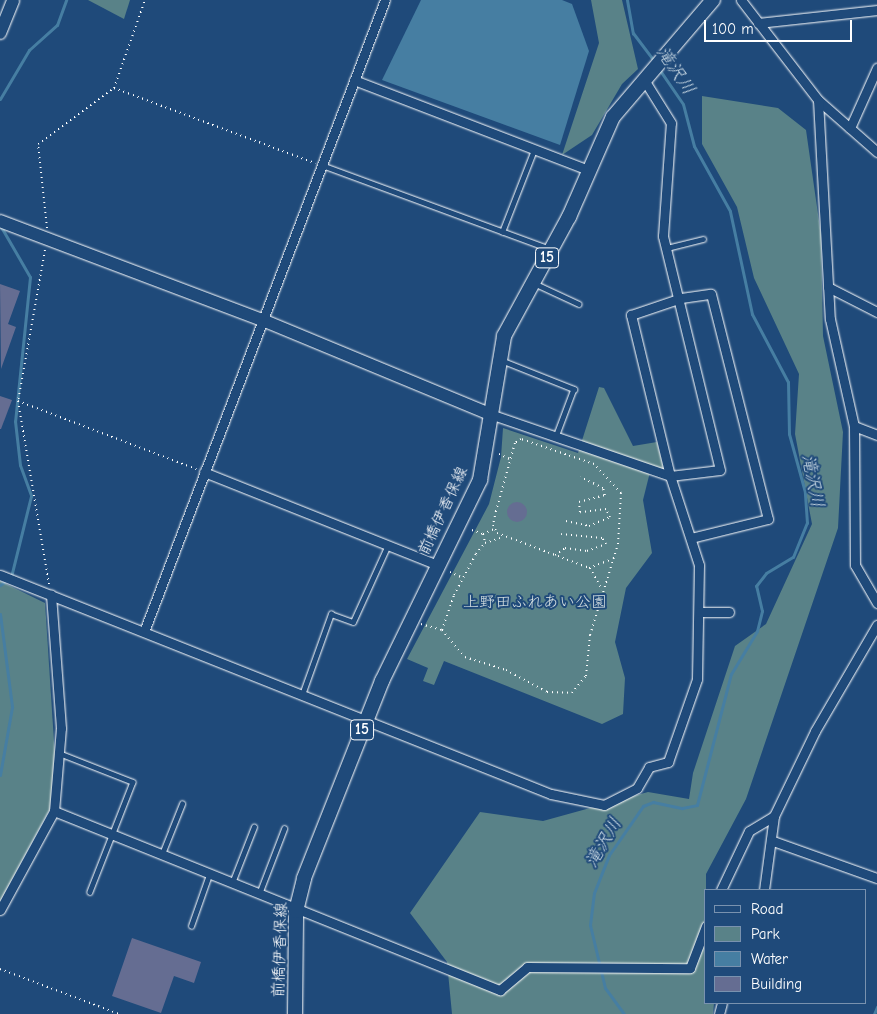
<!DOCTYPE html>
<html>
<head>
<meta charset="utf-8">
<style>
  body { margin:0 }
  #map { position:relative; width:877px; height:1014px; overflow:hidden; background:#1f4a7a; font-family:"Comic Neue","Klee One",sans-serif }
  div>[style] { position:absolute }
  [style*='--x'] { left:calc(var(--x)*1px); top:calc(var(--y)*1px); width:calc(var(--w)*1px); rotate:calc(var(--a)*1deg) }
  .green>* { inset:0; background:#598288 }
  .water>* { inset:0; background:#467ea2 }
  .stream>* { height:3px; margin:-1.5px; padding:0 1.5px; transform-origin:1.5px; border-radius:1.5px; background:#467ea2 }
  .building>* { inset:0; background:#656d92 }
  .round { border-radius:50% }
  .path>* { height:2px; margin-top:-1px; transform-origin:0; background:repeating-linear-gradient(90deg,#fff 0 1px,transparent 0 5px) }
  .roads { filter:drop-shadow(0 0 1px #fff) drop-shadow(0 0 1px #fff) }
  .lane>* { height:4.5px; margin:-2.25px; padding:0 2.25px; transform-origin:2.25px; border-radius:2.25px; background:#1f4a7a }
  .street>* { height:9px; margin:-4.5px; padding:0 4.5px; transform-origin:4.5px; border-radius:4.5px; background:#1f4a7a }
  .secondary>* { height:12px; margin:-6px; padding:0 6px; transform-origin:6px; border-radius:6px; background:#1f4a7a }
  .primary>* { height:14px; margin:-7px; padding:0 7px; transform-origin:7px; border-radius:7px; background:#1f4a7a }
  span { translate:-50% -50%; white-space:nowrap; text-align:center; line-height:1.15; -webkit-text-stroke:4px #1f4a7a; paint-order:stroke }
  .shield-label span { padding:1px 4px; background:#1f4a7a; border:1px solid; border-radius:4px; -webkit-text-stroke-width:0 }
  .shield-label { font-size:15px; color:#fff; font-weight:700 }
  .street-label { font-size:16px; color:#fff }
  .park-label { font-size:16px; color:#d6e0e1 }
  .water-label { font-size:18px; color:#d1dfe8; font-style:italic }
  .legend { position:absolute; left:704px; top:889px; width:162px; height:115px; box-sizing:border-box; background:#1f4a7a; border:1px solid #7992af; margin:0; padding:6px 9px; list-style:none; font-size:15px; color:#fff }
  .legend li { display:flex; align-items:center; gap:10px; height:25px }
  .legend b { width:25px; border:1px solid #7992af }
  .scale { position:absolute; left:704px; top:20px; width:148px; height:22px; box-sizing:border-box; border:2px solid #fff; border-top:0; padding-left:6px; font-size:15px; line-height:18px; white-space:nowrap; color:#fff; -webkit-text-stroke:4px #1f4a7a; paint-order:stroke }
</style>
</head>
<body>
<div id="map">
  <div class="green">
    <div style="clip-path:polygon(88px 0,130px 0,124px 19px)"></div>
    <div style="clip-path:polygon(591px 0,622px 0,638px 69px,622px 84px,592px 135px,562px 155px,599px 43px)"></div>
    <div style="clip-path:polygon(702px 96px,778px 108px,806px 130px,821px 235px,823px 336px,843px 432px,838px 528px,746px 799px,706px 874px,706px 1003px,714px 1003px,713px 1014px,452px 1014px,447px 962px,410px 913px,480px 812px,543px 821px,648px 792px,689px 799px,693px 773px,735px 646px,766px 624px,812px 524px,795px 434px,799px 374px,754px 278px,737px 207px,702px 144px)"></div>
    <div style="clip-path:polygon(599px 387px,604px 388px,633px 446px,657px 442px,664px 470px,651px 468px,643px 500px,652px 553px,626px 588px,615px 642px,625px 678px,623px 714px,602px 724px,444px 661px,434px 685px,423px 681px,428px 668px,407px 659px,489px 504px,501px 457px,503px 428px,578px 453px)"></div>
    <div style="clip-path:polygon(0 581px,45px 603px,55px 757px,50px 809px,0 902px)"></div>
  </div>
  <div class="water">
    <div style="clip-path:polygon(421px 0,562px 0,572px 4px,589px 51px,560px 145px,382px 80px)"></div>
  </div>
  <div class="stream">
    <div style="--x:627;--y:0;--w:34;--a:80"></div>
    <div style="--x:633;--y:33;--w:35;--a:53"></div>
    <div style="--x:0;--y:99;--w:57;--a:-59.4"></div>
    <div style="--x:29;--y:50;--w:38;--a:-42"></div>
    <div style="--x:57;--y:25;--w:27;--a:-70"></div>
    <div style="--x:0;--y:225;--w:60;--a:60"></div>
    <div style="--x:30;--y:277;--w:145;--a:95.9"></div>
    <div style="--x:15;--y:421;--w:44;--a:83.5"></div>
    <div style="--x:20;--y:465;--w:33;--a:70"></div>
    <div style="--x:31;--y:496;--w:83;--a:103.9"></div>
    <div style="--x:11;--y:577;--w:14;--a:144"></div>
    <div style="--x:0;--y:614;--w:94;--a:82.6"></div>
    <div style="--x:12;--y:707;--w:69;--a:100"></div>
    <div style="--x:624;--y:1014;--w:32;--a:-126"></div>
    <div style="--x:605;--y:988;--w:65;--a:-103.4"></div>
    <div style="--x:590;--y:925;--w:32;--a:-83"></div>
    <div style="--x:594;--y:893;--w:41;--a:-68.5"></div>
    <div style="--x:609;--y:855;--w:60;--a:-55.2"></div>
    <div style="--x:643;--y:806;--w:11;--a:-22"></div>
    <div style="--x:653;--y:802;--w:30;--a:12"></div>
    <div style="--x:682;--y:808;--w:15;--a:-11"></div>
    <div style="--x:697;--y:805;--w:135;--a:-75.5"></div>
    <div style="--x:731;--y:674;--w:50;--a:-58.8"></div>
    <div style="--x:757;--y:631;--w:21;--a:-76"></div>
    <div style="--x:762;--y:611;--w:26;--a:-103"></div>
    <div style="--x:756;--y:586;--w:16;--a:-52"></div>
    <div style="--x:766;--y:573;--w:31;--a:-31"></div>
    <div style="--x:793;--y:557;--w:37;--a:-68"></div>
    <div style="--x:807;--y:523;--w:31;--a:-94"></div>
    <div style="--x:805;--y:492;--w:60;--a:-105.4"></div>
    <div style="--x:789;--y:434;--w:52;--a:-91.1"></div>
    <div style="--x:788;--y:382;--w:77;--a:-117.9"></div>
    <div style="--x:752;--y:314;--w:105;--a:-102.1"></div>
    <div style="--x:730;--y:211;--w:74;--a:-119"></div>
    <div style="--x:694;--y:146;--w:43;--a:-104.7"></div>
    <div style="--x:683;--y:104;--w:42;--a:-124.4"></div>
    <div style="--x:874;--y:1014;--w:8;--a:-67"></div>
  </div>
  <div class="building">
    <div style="clip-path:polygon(0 284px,20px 291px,8px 324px,16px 327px,1px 369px)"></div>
    <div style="clip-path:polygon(0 396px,12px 400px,1px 429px,0 429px)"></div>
    <div class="round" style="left:507px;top:502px;width:20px;height:20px"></div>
    <div style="clip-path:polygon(132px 938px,201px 962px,194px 983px,174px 976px,161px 1013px,112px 996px)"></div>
  </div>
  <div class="path">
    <div style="--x:114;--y:88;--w:215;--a:20.5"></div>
    <div style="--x:47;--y:228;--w:84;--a:-96.1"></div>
    <div style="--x:38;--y:144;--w:94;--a:-36.4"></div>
    <div style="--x:114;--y:88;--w:93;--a:-70.6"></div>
    <div style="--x:45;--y:250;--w:153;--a:100.1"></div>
    <div style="--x:18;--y:401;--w:187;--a:80.4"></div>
    <div style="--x:18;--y:401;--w:191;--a:20.9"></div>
    <div style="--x:499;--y:454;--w:14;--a:25"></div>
    <div style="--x:566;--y:521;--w:24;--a:12"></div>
    <div style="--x:589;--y:526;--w:23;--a:-23"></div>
    <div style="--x:610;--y:517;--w:9;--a:-117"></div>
    <div style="--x:606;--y:509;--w:26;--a:173"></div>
    <div style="--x:580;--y:512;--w:10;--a:-96"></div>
    <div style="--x:579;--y:502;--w:27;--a:-15"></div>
    <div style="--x:605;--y:495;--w:7;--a:-106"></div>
    <div style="--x:603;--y:488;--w:25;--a:-154"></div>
    <div style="--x:472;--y:530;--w:12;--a:20"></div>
    <div style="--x:483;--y:534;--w:8;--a:76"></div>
    <div style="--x:483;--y:534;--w:12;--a:-24"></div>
    <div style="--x:555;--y:555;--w:12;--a:-35"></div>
    <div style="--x:565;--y:548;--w:22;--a:8"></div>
    <div style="--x:587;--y:551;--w:20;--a:-20"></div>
    <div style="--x:606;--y:544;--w:7;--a:-124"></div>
    <div style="--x:602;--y:538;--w:41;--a:-174.4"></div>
    <div style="--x:590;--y:568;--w:25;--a:61"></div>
    <div style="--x:450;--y:572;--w:14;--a:25"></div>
    <div style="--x:421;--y:624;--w:22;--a:16"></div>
    <div style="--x:442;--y:630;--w:35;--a:50"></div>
    <div style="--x:465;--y:657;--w:43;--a:17.6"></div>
    <div style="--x:506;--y:670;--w:47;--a:28.2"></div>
    <div style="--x:547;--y:692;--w:25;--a:2"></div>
    <div style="--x:572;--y:693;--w:22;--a:-51"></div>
    <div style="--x:586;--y:676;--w:41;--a:-84.4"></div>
    <div style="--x:590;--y:635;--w:95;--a:-72.9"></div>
    <div style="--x:618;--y:544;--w:51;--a:-86.6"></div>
    <div style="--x:621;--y:493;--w:40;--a:-133"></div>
    <div style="--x:594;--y:464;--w:77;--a:-161.1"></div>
    <div style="--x:521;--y:439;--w:7;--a:146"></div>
    <div style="--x:515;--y:443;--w:71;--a:105.6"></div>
    <div style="--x:496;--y:511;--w:14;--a:102"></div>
    <div style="--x:493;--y:525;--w:9;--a:63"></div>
    <div style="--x:497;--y:533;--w:98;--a:20.8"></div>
    <div style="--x:589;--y:568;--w:25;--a:-21"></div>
    <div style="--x:442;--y:630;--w:37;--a:-71"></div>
    <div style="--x:454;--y:595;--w:47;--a:-61.8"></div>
    <div style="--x:476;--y:554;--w:14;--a:-51"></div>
    <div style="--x:485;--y:543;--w:19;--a:-18"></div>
    <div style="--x:0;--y:969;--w:127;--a:20.7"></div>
  </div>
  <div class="roads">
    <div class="lane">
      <div style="--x:322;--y:165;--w:243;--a:20.2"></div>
      <div style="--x:502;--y:232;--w:88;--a:-68.7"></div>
      <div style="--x:667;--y:248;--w:37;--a:-14"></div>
      <div style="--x:536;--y:284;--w:47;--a:24.9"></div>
      <div style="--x:501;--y:360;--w:79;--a:21.7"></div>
      <div style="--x:574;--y:389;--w:51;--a:110.6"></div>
      <div style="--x:303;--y:692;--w:83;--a:-70.3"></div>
      <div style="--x:331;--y:614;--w:23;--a:20"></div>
      <div style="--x:353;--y:622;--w:85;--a:-65.6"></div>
      <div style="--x:59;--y:753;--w:79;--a:21.4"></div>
      <div style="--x:133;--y:782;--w:118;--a:111.4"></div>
      <div style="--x:162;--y:854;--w:54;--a:-68.2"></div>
      <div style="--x:232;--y:883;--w:60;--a:-68.6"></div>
      <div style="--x:259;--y:894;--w:70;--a:-69"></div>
      <div style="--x:191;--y:926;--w:54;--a:-70.6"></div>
    </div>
    <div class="street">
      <div style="--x:741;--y:0;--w:126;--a:52.4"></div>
      <div style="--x:818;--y:100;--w:79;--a:41.4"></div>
      <div style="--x:758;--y:23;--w:120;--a:-6.2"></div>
      <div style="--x:354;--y:80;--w:251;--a:21"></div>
      <div style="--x:818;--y:100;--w:219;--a:86.9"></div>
      <div style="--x:830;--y:319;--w:110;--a:77.4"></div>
      <div style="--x:854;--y:426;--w:139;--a:89.6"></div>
      <div style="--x:855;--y:565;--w:44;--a:59.9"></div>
      <div style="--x:850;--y:128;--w:66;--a:-65.8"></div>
      <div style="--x:828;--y:287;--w:55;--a:27"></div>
      <div style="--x:490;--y:414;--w:190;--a:19"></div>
      <div style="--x:670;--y:476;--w:50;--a:-6.8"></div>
      <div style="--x:720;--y:470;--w:241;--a:-103.7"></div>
      <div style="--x:663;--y:236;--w:113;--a:-86"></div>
      <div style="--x:671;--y:123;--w:53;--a:-121.9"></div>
      <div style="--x:854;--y:426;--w:25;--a:21"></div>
      <div style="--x:204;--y:472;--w:252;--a:21.7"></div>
      <div style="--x:0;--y:575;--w:593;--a:21.68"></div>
      <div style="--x:551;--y:794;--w:54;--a:11.7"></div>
      <div style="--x:604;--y:805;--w:37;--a:-27"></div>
      <div style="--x:637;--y:788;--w:24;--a:-60"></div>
      <div style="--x:649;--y:767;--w:20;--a:-15"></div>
      <div style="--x:668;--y:762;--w:88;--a:-70.7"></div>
      <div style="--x:697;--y:679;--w:114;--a:-89"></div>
      <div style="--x:699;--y:565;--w:94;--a:-108"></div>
      <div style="--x:670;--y:476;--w:166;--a:-103.6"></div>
      <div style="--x:631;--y:315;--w:53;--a:-18.8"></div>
      <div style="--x:681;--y:298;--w:30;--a:-8"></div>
      <div style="--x:711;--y:294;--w:232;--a:75.8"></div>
      <div style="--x:768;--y:519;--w:79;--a:166.1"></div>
      <div style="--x:700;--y:612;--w:29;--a:0"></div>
      <div style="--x:145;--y:629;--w:673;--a:-69.12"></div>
      <div style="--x:54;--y:811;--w:481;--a:21.9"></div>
      <div style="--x:500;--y:990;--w:35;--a:-40"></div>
      <div style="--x:527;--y:967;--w:163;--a:0.4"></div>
      <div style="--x:690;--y:968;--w:45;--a:-69.1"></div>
      <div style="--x:773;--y:841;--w:110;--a:19.6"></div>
      <div style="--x:721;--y:890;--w:65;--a:-64.6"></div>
      <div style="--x:749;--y:831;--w:29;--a:-31"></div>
      <div style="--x:764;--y:890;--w:75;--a:-82.3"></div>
      <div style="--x:774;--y:816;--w:94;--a:-64.2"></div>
      <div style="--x:815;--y:731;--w:123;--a:-59.7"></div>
      <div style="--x:0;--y:910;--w:113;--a:-61.4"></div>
      <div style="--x:54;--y:811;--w:83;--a:-85.2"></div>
      <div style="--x:61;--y:728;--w:134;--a:-94.3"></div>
      <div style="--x:719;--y:1014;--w:11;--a:-75"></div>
    </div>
    <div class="secondary">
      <div style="--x:0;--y:33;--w:35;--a:-68"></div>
      <div style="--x:0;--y:221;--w:283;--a:20.7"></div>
      <div style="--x:265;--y:321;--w:243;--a:22.5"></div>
    </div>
    <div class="primary">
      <div style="--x:295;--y:1014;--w:103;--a:-89.4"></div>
      <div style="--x:296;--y:911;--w:34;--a:-76"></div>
      <div style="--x:304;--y:878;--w:212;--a:-68.4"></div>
      <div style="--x:382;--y:681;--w:224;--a:-64"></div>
      <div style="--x:480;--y:480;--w:146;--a:-80.5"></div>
      <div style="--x:504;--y:336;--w:136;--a:-61.4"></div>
      <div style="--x:569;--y:217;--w:109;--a:-66.3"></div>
      <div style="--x:613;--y:117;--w:154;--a:-49.5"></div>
    </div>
  </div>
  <div class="shield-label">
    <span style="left:547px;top:258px">15</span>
    <span style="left:362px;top:730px">15</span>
  </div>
  <div class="street-label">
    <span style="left:443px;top:511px;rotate:-65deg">前橋伊香保線</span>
    <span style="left:280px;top:950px;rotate:-88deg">前橋伊香保線</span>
  </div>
  <div class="park-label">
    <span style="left:535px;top:602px">上野田ふれあい公園</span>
  </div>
  <div class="water-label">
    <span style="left:675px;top:71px;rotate:56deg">滝沢川</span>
    <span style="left:812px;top:481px;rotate:79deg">滝沢川</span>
    <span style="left:604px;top:843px;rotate:-60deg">滝沢川</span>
  </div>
  <ul class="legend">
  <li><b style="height:6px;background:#1f4a7a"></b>Road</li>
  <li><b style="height:14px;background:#598288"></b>Park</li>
  <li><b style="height:14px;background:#467ea2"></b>Water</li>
  <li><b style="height:14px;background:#656d92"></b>Building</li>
  </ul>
  <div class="scale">100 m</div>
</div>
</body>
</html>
